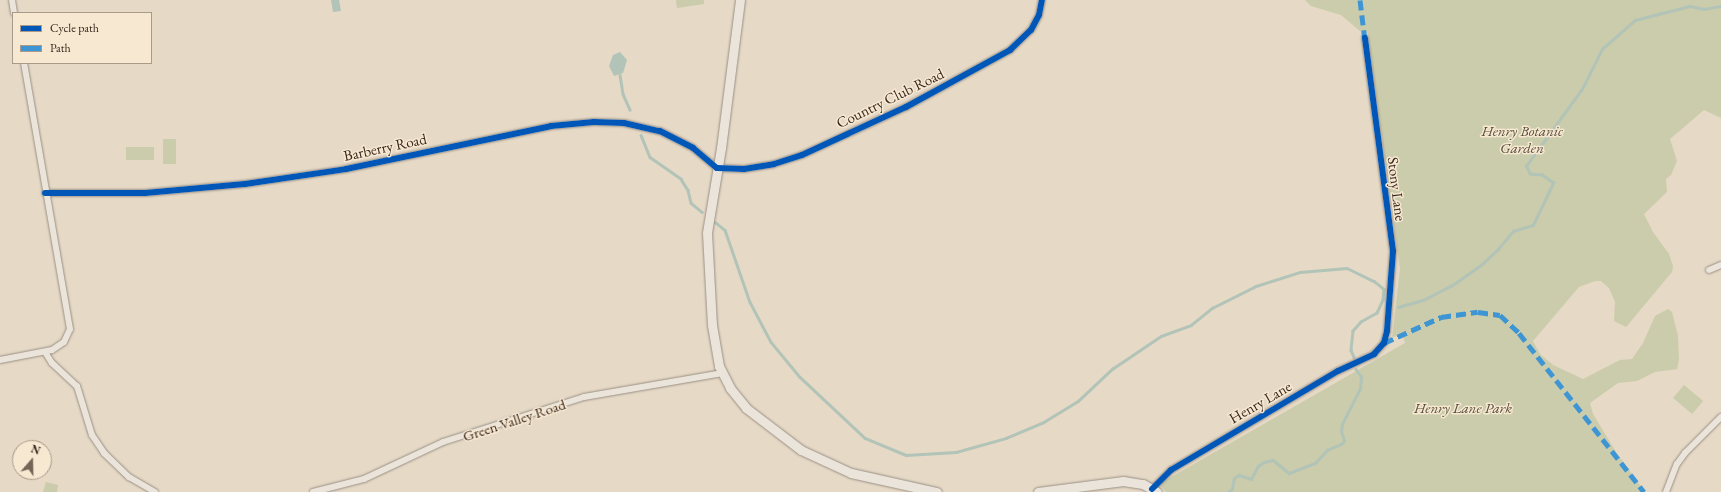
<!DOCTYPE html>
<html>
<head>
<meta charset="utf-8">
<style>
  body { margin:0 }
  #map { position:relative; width:1721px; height:492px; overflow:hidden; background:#e6d9c6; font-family:"EB Garamond",serif }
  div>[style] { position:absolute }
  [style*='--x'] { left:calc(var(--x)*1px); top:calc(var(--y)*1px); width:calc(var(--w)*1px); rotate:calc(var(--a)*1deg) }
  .green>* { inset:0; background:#caccab; transform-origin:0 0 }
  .water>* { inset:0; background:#b2c4b7 }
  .stream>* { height:2.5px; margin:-1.25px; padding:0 1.25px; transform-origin:1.25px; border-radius:1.25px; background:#b2c4b7 }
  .roads { filter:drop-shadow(0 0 1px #9a9084) drop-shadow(0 0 1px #9a9084) }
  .street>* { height:6px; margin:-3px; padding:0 3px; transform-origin:3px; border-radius:3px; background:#eae4da }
  .secondary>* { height:9px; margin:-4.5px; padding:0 4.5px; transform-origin:4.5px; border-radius:4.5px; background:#eae4da }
  .quiet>* { height:5px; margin-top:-2.5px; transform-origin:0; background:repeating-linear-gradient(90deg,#3e95d4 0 10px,transparent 0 15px) }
  .cycleway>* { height:6px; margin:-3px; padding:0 3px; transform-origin:3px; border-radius:3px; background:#0057b8 }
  span { translate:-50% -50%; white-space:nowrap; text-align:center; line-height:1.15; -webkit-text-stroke:3px #f7e8d2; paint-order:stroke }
  .street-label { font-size:15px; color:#37261c }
  .park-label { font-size:15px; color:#564d3a; font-style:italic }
  .legend { position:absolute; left:12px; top:12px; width:140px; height:52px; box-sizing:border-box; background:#f7e8d2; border:1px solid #aa9a89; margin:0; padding:5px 7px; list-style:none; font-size:12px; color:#37261c }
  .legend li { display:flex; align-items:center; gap:8px; height:20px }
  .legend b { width:20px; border:1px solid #aa9a89 }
  .north { position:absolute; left:12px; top:440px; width:40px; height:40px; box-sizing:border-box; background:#f7e8d2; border:1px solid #aa9a89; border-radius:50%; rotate:20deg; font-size:11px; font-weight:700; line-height:16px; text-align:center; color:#37261c }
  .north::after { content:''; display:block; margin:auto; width:14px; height:18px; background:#746558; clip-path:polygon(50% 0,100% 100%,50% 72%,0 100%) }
</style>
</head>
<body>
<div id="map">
  <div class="green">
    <div style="clip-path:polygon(676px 0,704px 0,704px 4px,677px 8px)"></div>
    <div style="clip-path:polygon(1305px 0,1721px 0,1721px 118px,1704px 110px,1670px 139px,1677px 161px,1671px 175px,1666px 179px,1667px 192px,1644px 214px,1653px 232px,1669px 254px,1673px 266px,1672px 272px,1626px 327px,1614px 321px,1615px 302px,1609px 288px,1601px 281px,1595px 281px,1579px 287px,1533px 341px,1540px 354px,1553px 365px,1583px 379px,1620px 360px,1632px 359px,1643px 343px,1655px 316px,1668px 309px,1672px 312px,1678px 336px,1679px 360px,1677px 369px,1655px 372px,1637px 381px,1618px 383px,1590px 403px,1593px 414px,1616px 452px,1645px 492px,1166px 492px,1159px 484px,1405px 343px,1402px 333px,1392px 338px,1400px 269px,1368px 33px,1360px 31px,1341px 15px,1311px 6px)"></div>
    <div style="left:163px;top:139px;width:13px;height:25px"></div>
    <div style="left:154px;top:147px;width:13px;height:28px;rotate:90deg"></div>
    <div style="left:1684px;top:385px;width:25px;height:17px;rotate:40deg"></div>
    <div style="clip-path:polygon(46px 482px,58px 485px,57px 492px,43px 492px)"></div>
  </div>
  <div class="water">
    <div style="clip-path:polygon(331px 0,339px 0,341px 11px,333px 12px)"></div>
    <div style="clip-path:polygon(620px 52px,627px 60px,623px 73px,614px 76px,609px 66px,613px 55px)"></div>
  </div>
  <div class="stream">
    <div style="--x:620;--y:75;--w:19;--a:81"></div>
    <div style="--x:623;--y:94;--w:17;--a:66"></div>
    <div style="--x:641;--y:135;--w:24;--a:68"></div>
    <div style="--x:650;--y:157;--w:38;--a:35"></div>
    <div style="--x:681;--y:179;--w:13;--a:58"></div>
    <div style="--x:688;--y:190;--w:13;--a:77"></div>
    <div style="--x:691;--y:203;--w:14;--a:39"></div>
    <div style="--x:715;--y:222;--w:13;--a:39"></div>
    <div style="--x:725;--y:230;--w:76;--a:70.9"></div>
    <div style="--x:750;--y:302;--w:45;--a:62.3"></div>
    <div style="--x:771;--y:342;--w:45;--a:50.4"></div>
    <div style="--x:800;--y:377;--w:89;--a:43.2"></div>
    <div style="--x:865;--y:438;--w:44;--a:22.5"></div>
    <div style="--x:906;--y:455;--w:50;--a:-3.4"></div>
    <div style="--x:956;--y:452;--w:52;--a:-15.6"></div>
    <div style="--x:1006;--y:438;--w:39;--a:-23"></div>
    <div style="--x:1042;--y:423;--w:42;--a:-31.4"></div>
    <div style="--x:1078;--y:401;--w:47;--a:-43.3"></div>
    <div style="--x:1112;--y:369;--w:59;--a:-34"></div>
    <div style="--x:1161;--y:336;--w:32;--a:-20"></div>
    <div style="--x:1191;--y:325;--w:27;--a:-39"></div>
    <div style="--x:1212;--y:308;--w:49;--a:-26.6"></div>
    <div style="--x:1256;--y:286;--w:46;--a:-17.7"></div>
    <div style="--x:1300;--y:272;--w:47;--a:-4.9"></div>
    <div style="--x:1347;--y:268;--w:30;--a:26"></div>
    <div style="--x:1374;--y:281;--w:13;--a:39"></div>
    <div style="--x:1384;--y:289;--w:11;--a:95"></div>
    <div style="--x:1383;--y:300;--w:14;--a:115"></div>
    <div style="--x:1377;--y:313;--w:18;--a:151"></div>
    <div style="--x:1361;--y:322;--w:12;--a:132"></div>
    <div style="--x:1353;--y:331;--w:19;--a:96"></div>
    <div style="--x:1351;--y:350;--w:8;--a:67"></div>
    <div style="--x:1398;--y:307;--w:26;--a:-16"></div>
    <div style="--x:1423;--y:300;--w:31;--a:-27"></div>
    <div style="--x:1451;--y:286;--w:35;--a:-35"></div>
    <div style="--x:1480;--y:266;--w:25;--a:-43"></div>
    <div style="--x:1498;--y:249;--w:23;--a:-50"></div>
    <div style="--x:1513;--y:231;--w:21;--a:-17"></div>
    <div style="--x:1533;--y:225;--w:47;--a:-64.5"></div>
    <div style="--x:1553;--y:183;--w:14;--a:-144"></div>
    <div style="--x:1542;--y:175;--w:12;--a:-175"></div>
    <div style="--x:1530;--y:174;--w:9;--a:-117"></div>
    <div style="--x:1526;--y:166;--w:95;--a:-54"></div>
    <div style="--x:1582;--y:89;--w:45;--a:-63.4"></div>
    <div style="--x:1602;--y:49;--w:44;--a:-41.3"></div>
    <div style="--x:1635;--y:20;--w:57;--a:-14.3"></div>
    <div style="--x:1690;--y:6;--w:14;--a:12"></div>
    <div style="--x:1704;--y:9;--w:17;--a:-10"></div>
    <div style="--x:1228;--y:492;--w:5;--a:-37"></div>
    <div style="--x:1232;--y:489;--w:11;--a:-80"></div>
    <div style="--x:1234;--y:478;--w:6;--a:-31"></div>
    <div style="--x:1239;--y:475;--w:13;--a:18"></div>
    <div style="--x:1251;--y:479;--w:15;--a:-62"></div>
    <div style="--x:1258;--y:466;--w:7;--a:-34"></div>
    <div style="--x:1264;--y:462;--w:9;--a:-13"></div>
    <div style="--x:1273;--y:460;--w:21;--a:39"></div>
    <div style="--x:1289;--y:473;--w:28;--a:-21"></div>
    <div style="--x:1315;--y:463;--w:18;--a:-47"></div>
    <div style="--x:1327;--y:450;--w:15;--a:-23"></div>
    <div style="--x:1341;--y:444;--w:4;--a:-45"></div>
    <div style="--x:1344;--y:441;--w:10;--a:-107"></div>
    <div style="--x:1341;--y:431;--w:7;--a:-82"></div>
    <div style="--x:1342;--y:424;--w:39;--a:-63"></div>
    <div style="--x:1360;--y:389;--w:12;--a:-85"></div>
    <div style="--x:1361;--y:377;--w:9;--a:-126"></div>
  </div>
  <div class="roads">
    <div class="street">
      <div style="--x:12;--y:0;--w:13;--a:81"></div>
      <div style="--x:45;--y:193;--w:100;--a:0"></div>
      <div style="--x:145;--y:193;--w:100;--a:-5.1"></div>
      <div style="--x:245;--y:184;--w:102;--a:-8.4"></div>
      <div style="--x:346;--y:169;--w:209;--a:-11.8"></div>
      <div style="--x:551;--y:126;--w:43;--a:-5.3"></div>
      <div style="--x:594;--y:122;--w:30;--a:2"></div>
      <div style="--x:624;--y:123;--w:37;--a:13"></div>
      <div style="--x:660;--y:131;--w:37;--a:27"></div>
      <div style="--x:693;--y:148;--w:31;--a:40"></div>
      <div style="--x:717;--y:168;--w:27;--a:2"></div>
      <div style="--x:744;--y:169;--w:30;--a:-9"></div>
      <div style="--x:774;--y:164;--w:29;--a:-18"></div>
      <div style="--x:802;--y:155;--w:115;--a:-24.8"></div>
      <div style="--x:906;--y:107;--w:119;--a:-28.7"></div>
      <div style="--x:1010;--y:50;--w:29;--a:-44"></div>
      <div style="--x:1031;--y:30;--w:17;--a:-62"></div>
      <div style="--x:1039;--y:15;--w:15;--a:-79"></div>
      <div style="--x:1709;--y:270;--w:13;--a:-23"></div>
      <div style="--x:45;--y:352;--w:13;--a:58"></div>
      <div style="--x:52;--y:363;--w:34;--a:43"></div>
      <div style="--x:77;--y:386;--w:51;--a:73"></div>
      <div style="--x:92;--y:435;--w:22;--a:56"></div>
      <div style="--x:104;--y:453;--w:35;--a:44"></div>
      <div style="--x:129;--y:477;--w:30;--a:30"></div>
      <div style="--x:0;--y:360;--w:53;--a:-10.9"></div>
      <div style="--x:52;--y:350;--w:14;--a:-34"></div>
      <div style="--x:64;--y:342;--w:14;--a:-65"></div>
      <div style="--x:70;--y:329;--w:270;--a:-99.8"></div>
      <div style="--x:1152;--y:489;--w:27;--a:-45"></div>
      <div style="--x:1171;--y:470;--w:194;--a:-30.7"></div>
      <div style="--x:1338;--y:371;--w:40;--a:-25"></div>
      <div style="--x:1374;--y:354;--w:15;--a:-48"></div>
      <div style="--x:1384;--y:343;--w:12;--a:-76"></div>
      <div style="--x:1387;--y:331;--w:80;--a:-85.7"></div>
      <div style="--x:1393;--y:251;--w:215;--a:-97.5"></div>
      <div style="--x:313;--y:492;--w:53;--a:-14.3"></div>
      <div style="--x:364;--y:479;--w:87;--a:-25.1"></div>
      <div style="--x:443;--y:442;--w:148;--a:-17.7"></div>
      <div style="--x:584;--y:397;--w:141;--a:-9.8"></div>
      <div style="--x:1666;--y:492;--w:30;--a:-69"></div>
      <div style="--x:1677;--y:464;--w:14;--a:-54"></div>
      <div style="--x:1685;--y:453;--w:51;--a:-45"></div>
    </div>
    <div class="secondary">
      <div style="--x:740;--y:0;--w:149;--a:97.3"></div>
      <div style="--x:721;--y:148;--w:86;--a:99.4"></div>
      <div style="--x:707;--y:233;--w:92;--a:86.9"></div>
      <div style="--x:712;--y:325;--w:42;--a:80.3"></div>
      <div style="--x:719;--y:366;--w:25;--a:63"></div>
      <div style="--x:730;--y:388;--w:26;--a:51"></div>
      <div style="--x:746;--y:408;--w:69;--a:37.4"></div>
      <div style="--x:801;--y:450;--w:55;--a:24.7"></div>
      <div style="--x:851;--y:473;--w:88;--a:12.5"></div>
      <div style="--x:1038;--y:492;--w:86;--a:-7.4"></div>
      <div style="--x:1123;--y:481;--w:20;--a:9"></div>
      <div style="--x:1143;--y:484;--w:16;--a:30"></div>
    </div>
  </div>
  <div class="quiet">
    <div style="--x:1360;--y:0;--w:38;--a:83"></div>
    <div style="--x:1384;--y:343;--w:63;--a:-24.5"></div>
    <div style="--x:1441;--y:317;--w:37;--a:-8"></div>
    <div style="--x:1478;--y:312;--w:22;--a:8"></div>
    <div style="--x:1500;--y:315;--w:26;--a:43"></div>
    <div style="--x:1519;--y:333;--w:202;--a:51.8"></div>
  </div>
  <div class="cycleway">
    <div style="--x:45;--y:193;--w:100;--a:0"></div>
    <div style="--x:145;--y:193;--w:100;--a:-5.1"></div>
    <div style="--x:245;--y:184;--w:102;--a:-8.4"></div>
    <div style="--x:346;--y:169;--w:209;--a:-11.8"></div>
    <div style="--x:551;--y:126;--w:43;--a:-5.3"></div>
    <div style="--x:594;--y:122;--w:30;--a:2"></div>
    <div style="--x:624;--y:123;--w:37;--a:13"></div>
    <div style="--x:660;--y:131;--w:37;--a:27"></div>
    <div style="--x:693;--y:148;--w:31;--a:40"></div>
    <div style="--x:717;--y:168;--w:27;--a:2"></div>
    <div style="--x:744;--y:169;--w:30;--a:-9"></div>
    <div style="--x:774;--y:164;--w:29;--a:-18"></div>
    <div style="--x:802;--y:155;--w:115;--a:-24.8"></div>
    <div style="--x:906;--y:107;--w:119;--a:-28.7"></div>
    <div style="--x:1010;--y:50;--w:29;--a:-44"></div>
    <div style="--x:1031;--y:30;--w:17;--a:-62"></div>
    <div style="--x:1039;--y:15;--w:15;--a:-79"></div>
    <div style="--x:1152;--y:489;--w:27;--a:-45"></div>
    <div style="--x:1171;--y:470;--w:194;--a:-30.7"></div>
    <div style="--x:1338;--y:371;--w:40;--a:-25"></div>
    <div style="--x:1374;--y:354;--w:15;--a:-48"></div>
    <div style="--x:1384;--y:343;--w:12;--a:-76"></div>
    <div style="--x:1387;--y:331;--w:80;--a:-85.7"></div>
    <div style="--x:1393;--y:251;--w:215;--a:-97.5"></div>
  </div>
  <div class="street-label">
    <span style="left:890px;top:98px;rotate:-26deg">Country Club Road</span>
    <span style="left:385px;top:147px;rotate:-12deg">Barberry Road</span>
    <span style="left:1397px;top:189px;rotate:83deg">Stony Lane</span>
    <span style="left:1260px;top:402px;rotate:-30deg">Henry Lane</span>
    <span style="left:514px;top:420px;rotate:-18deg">Green Valley Road</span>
  </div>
  <div class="park-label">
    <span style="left:1522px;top:139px">Henry Botanic<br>Garden</span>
    <span style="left:1463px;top:408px">Henry Lane Park</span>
  </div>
  <ul class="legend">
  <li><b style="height:5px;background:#0057b8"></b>Cycle path</li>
  <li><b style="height:5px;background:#3e95d4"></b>Path</li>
  </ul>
  <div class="north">N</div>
</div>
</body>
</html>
